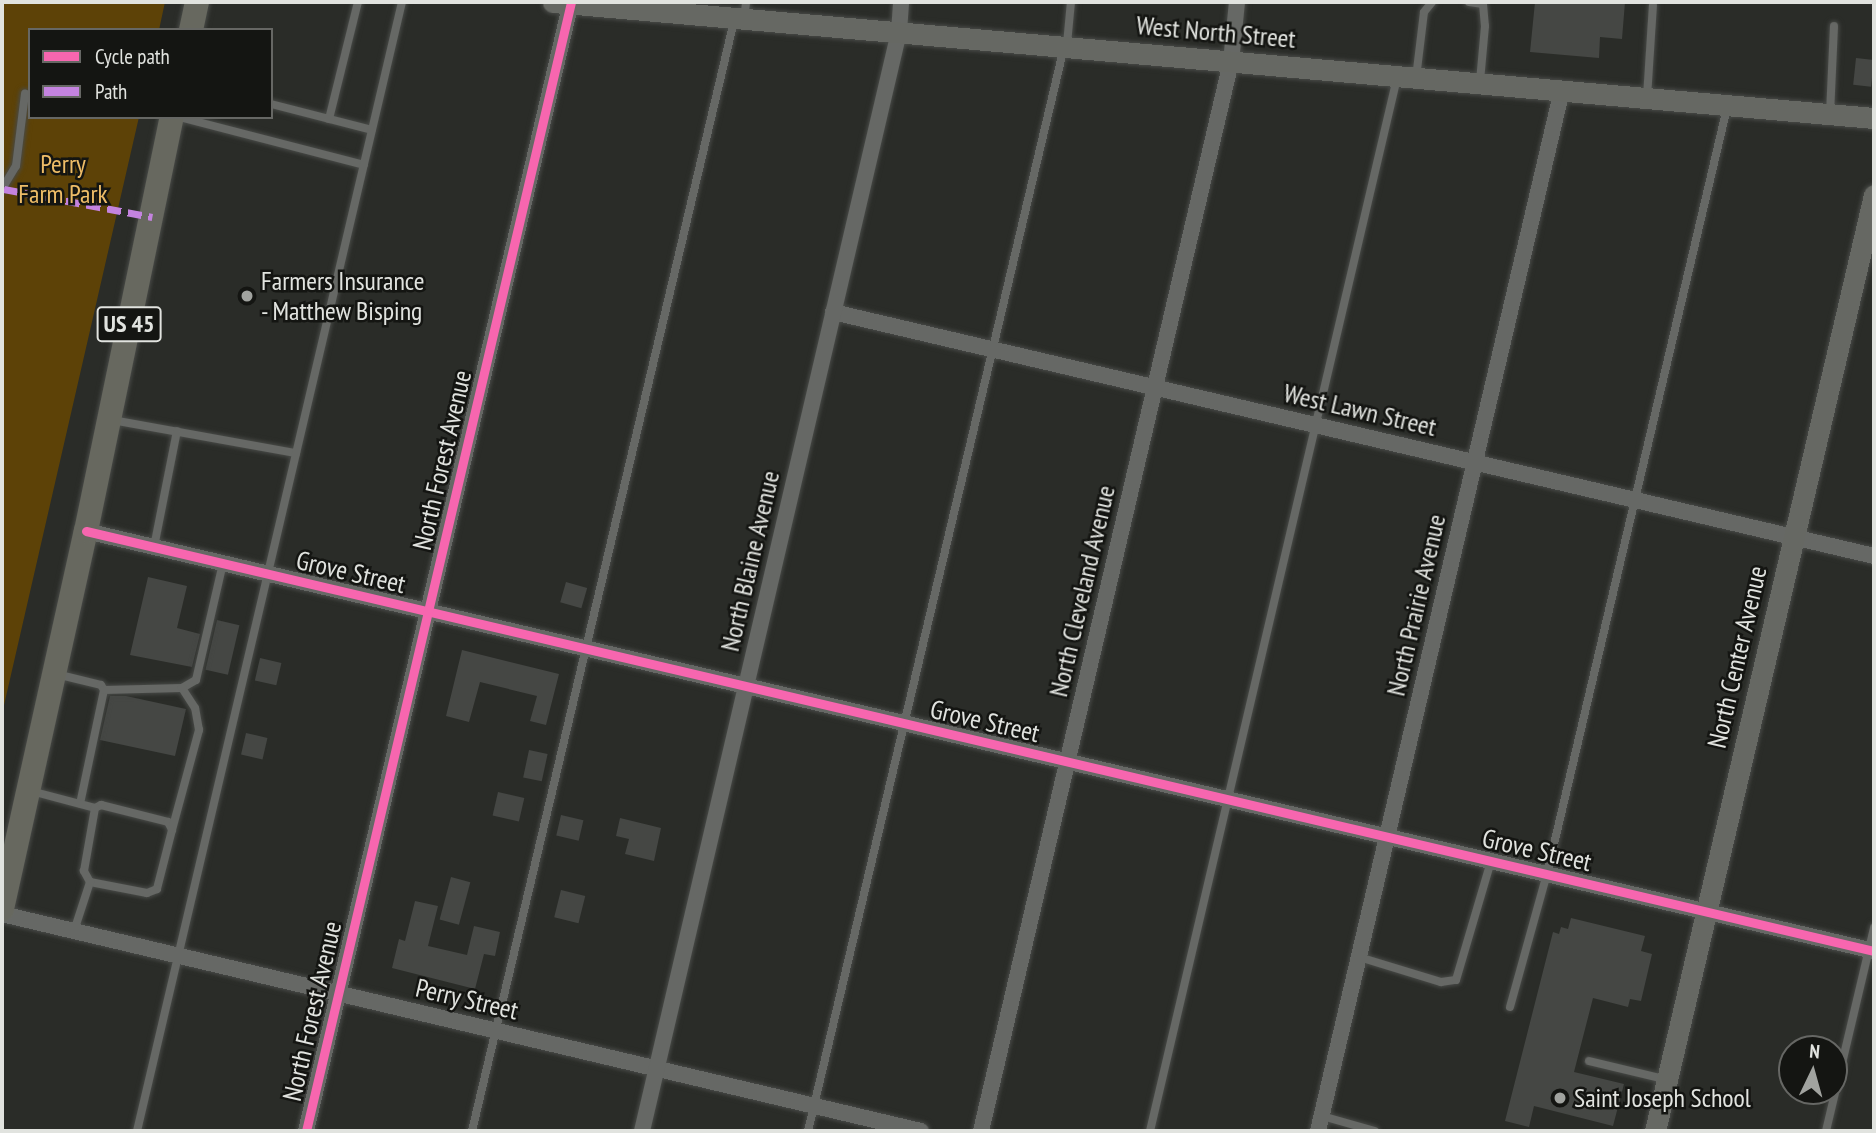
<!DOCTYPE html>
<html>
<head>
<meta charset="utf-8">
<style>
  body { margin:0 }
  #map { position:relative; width:1876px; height:1133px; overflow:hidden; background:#2a2c28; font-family:"PT Sans Narrow",sans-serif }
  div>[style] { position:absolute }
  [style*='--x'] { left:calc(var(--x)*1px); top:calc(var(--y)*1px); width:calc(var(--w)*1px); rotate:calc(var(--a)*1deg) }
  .green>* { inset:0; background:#5d4207 }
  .building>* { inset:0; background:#454744; transform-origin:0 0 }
  .roads { filter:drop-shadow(0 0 2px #484a47) drop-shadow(0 0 2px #484a47) }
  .lane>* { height:8px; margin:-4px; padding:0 4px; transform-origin:4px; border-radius:4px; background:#666865 }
  .street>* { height:16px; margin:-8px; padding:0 8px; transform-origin:8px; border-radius:8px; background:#666865 }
  .secondary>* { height:21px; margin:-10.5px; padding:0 10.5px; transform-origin:10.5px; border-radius:10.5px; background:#666863 }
  .primary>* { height:24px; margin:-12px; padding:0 12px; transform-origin:12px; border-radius:12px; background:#67685f }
  .quiet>* { height:7px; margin-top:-3.5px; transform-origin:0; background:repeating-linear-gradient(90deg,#c483df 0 14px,transparent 0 21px) }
  .cycleway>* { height:9px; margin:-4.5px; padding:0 4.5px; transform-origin:4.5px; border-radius:4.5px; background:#f766af }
  .dots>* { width:19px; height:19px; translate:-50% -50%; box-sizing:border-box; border:4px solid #141512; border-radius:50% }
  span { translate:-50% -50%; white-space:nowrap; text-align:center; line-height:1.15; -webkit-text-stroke:5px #141512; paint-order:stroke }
  .shield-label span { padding:2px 5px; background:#141512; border:2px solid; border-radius:5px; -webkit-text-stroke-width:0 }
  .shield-label { font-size:24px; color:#e1e3df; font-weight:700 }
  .street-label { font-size:26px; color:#e1e3df }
  .park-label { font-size:26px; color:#edbc67 }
  .poi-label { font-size:26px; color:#e1e3df }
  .left { translate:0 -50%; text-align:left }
  .frame { position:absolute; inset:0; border:4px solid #e1e3df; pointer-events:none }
  .legend { position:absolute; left:28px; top:28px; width:245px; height:91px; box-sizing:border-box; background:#141512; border:2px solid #666764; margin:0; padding:9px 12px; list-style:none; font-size:21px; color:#e1e3df }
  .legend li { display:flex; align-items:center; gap:14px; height:35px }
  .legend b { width:35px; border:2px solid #666764 }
  .north { position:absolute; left:1778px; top:1035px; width:70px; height:70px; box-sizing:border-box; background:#141512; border:2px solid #666764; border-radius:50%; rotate:5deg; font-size:19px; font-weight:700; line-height:28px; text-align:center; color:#e1e3df }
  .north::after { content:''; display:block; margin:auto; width:24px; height:32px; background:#a1a39f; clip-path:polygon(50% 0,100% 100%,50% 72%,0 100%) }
</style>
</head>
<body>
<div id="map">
  <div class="green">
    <div style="clip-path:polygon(2px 2px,165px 2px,159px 30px,30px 30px,30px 117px,139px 117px,2px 714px)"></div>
  </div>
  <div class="building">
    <div style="clip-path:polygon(1535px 2px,1625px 2px,1622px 39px,1600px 37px,1599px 58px,1530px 52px)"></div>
    <div style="left:1856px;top:58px;width:18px;height:27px;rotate:6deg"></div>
    <div style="clip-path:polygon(148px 577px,187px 586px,177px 628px,200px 634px,192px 667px,130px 655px)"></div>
    <div style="left:566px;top:582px;width:22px;height:21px;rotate:16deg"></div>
    <div style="left:217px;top:620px;width:23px;height:51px;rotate:13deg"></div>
    <div style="clip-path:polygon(462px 650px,559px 674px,546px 725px,530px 721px,537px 696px,480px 682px,469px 722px,446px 716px)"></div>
    <div style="left:260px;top:658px;width:22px;height:23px;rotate:13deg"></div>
    <div style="clip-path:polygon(110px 696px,126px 696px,186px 709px,175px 756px,100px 740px)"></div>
    <div style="left:246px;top:733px;width:22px;height:22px;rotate:13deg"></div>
    <div style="left:529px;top:750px;width:19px;height:28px;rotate:12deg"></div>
    <div style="left:498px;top:792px;width:27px;height:24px;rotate:13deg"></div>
    <div style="left:561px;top:815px;width:23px;height:21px;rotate:13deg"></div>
    <div style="clip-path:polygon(620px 818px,661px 828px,654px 861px,625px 854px,629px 839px,616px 836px)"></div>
    <div style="left:451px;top:877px;width:20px;height:44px;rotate:15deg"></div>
    <div style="left:561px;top:890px;width:25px;height:28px;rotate:14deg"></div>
    <div style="clip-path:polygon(415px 901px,438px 906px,428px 946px,467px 955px,474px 926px,500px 932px,495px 956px,484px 954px,475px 989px,392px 968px,399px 939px,405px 941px)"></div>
    <div style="clip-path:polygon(1571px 918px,1645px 936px,1641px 951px,1652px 954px,1641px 1001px,1630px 999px,1628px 1007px,1593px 998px,1574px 1072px,1624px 1084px,1613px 1126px,1534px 1106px,1529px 1127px,1505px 1121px,1553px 932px,1559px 934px,1561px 927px,1568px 929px)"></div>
  </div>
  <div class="roads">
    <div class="lane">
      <div style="--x:1469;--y:2;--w:14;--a:8"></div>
      <div style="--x:1483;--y:4;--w:22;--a:85"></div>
      <div style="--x:1485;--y:26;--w:55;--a:95.2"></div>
      <div style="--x:744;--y:19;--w:17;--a:-83"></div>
      <div style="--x:1067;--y:44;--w:42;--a:-84.6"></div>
      <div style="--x:1416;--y:78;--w:66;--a:-83.1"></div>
      <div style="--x:1424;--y:12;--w:13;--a:-51"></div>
      <div style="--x:1647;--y:97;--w:92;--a:-86.3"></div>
      <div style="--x:271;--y:104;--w:104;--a:14.4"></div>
      <div style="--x:1830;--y:114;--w:88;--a:-87.4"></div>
      <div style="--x:179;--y:117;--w:191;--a:14.5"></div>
      <div style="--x:329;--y:119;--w:121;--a:-76.1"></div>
      <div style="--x:2;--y:189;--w:27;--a:-59"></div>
      <div style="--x:16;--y:166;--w:73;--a:-82.9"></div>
      <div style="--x:112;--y:420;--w:187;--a:10.2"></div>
      <div style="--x:154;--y:547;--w:118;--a:-78.8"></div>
      <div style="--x:56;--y:674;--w:46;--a:13.7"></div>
      <div style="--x:101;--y:685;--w:6;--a:59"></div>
      <div style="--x:104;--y:690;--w:116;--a:101.9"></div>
      <div style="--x:104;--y:690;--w:78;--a:-1.5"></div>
      <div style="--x:182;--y:688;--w:16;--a:-30"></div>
      <div style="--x:196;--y:680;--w:120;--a:-77"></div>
      <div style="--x:31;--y:791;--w:66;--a:14.9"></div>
      <div style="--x:95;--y:808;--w:7;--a:-27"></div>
      <div style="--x:101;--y:805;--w:69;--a:14.2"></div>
      <div style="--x:168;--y:822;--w:9;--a:63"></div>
      <div style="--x:172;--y:830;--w:61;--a:104.3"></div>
      <div style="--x:157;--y:889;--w:11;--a:158"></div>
      <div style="--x:147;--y:893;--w:58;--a:-169.1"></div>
      <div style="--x:90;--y:882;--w:13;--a:-119"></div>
      <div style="--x:84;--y:871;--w:64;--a:-80.1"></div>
      <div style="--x:172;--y:830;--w:104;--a:-74.9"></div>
      <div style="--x:199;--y:730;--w:22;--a:-100"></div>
      <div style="--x:195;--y:708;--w:24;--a:-123"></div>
      <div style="--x:74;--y:931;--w:52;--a:-71.9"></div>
      <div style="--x:1359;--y:957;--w:86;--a:17"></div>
      <div style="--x:1441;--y:982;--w:15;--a:-8"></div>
      <div style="--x:1456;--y:980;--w:124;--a:-73.6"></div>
      <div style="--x:1510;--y:1007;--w:138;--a:-74.5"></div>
      <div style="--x:1547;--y:874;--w:787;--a:-76.78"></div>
      <div style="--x:1589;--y:1061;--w:77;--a:13.5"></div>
      <div style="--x:1322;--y:1116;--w:55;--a:15.8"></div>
      <div style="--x:137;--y:1131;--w:1160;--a:-76.79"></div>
      <div style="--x:472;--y:1131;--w:1141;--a:-76.72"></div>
      <div style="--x:808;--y:1131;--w:1114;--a:-76.71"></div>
      <div style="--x:1150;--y:1131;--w:1082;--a:-76.8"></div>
      <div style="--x:1826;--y:1131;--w:209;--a:-76.7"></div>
    </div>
    <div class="street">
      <div style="--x:833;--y:312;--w:1069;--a:13.19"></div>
      <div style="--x:86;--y:531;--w:1837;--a:13.22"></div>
      <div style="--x:2;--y:914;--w:944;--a:13.29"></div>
      <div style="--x:306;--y:1131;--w:1160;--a:-76.79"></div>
      <div style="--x:642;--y:1131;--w:1129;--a:-76.84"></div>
      <div style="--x:899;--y:32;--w:30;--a:-86"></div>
      <div style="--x:981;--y:1131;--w:1098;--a:-76.84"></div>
      <div style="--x:1231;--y:62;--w:60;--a:-84.3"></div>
      <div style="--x:1318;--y:1131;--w:1069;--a:-76.81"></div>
    </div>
    <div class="secondary">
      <div style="--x:553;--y:2;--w:1326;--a:5.02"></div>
      <div style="--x:1655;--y:1131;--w:961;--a:-76.83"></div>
    </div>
    <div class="primary">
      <div style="--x:191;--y:30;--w:29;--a:-78"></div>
      <div style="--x:2;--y:909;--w:387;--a:-77.5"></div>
      <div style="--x:86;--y:531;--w:423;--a:-78.3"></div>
    </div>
  </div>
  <div class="quiet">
    <div style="--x:4;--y:189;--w:151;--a:10.7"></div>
  </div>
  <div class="cycleway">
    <div style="--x:86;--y:531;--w:1837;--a:13.22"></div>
    <div style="--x:306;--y:1131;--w:1160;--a:-76.79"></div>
  </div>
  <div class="dots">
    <div style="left:247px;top:296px;background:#a1a39f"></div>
    <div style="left:1560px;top:1098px;background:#a1a39f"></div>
  </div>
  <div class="shield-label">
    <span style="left:129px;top:324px">US 45</span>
  </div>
  <div class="street-label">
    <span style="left:1216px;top:32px;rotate:5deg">West North Street</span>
    <span style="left:1360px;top:410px;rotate:13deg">West Lawn Street</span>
    <span style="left:442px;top:460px;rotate:-77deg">North Forest Avenue</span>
    <span style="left:750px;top:561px;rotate:-77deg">North Blaine Avenue</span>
    <span style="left:351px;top:572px;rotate:13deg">Grove Street</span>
    <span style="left:1082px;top:591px;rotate:-77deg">North Cleveland Avenue</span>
    <span style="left:1416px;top:605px;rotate:-77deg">North Prairie Avenue</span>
    <span style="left:1737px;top:657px;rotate:-77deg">North Center Avenue</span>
    <span style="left:985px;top:721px;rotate:13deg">Grove Street</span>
    <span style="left:1537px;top:850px;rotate:13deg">Grove Street</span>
    <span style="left:467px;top:999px;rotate:13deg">Perry Street</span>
    <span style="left:312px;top:1011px;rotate:-77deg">North Forest Avenue</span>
  </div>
  <div class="park-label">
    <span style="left:63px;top:179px">Perry<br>Farm Park</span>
  </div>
  <div class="poi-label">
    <span class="left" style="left:261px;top:296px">Farmers Insurance<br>- Matthew Bisping</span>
    <span class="left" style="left:1574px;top:1098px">Saint Joseph School</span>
  </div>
  <div class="frame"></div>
  <ul class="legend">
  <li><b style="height:9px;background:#f766af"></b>Cycle path</li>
  <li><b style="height:9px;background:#c483df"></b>Path</li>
  </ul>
  <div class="north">N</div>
</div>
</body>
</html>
